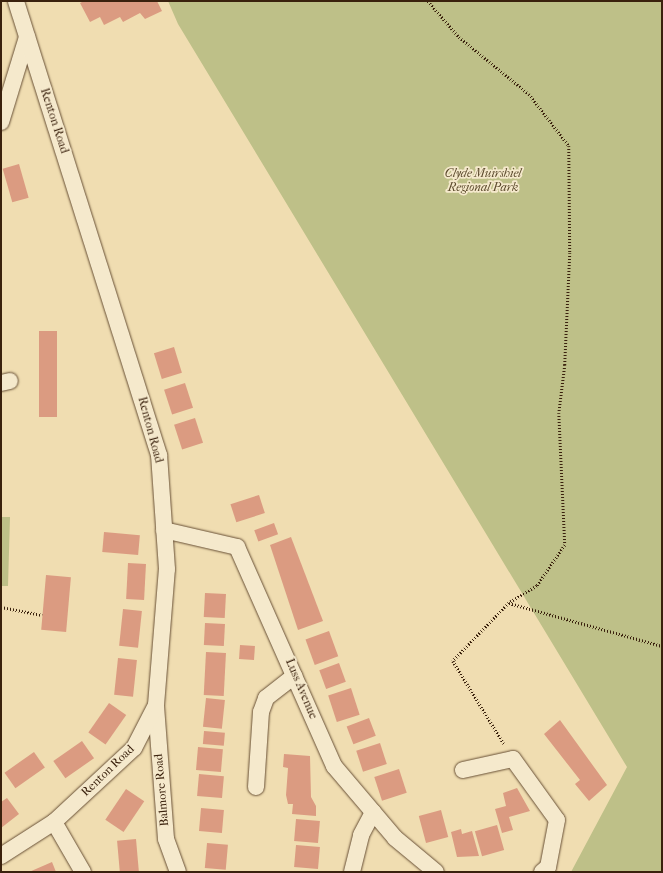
<!DOCTYPE html>
<html>
<head>
<meta charset="utf-8">
<style>
  body { margin:0 }
  #map { position:relative; width:663px; height:873px; overflow:hidden; background:#f0ddb1; font-family:"IM FELL French Canon",serif }
  div>[style] { position:absolute }
  [style*='--x'] { left:calc(var(--x)*1px); top:calc(var(--y)*1px); width:calc(var(--w)*1px); rotate:calc(var(--a)*1deg) }
  .green>* { inset:0; background:#bec088 }
  .building>* { inset:0; background:#db9b81; transform-origin:0 0 }
  .path>* { height:2.5px; margin-top:-1.25px; transform-origin:0; background:repeating-linear-gradient(90deg,#3a210d 0 1px,transparent 0 3px) }
  .roads { filter:drop-shadow(0 0 1px #685036) drop-shadow(0 0 1px #685036) }
  .minor>* { height:16px; margin:-8px; padding:0 8px; transform-origin:8px; border-radius:8px; background:#f5e9cc }
  span { translate:-50% -50%; white-space:nowrap; text-align:center; line-height:1.15; -webkit-text-stroke:3.5px #f5e9cc; paint-order:stroke }
  .street-label { font-size:12px; color:#3a210d }
  .park-label { font-size:12px; color:#5b492c; font-style:italic }
  .frame { position:absolute; inset:0; border:2px solid #3a210d; pointer-events:none }
</style>
</head>
<body>
<div id="map">
  <div class="green">
    <div style="clip-path:polygon(168px 1px,662px 1px,662px 872px,571px 872px,627px 767px,178px 24px)"></div>
    <div style="clip-path:polygon(1px 517px,10px 517px,8px 586px,1px 586px)"></div>
  </div>
  <div class="building">
    <div style="clip-path:polygon(84px 1px,157px 1px,162px 11px,145px 19px,140px 13px,123px 22px,120px 17px,104px 25px,100px 17px,90px 22px,80px 3px)"></div>
    <div style="left:19px;top:164px;width:35px;height:17px;rotate:74deg"></div>
    <div style="left:39px;top:331px;width:18px;height:86px"></div>
    <div style="left:174px;top:347px;width:27px;height:21px;rotate:73deg"></div>
    <div style="left:185px;top:383px;width:26px;height:22px;rotate:72deg"></div>
    <div style="left:195px;top:418px;width:26px;height:22px;rotate:72deg"></div>
    <div style="left:259px;top:495px;width:19px;height:30px;rotate:72deg"></div>
    <div style="left:274px;top:523px;width:12px;height:21px;rotate:70deg"></div>
    <div style="left:104px;top:532px;width:36px;height:20px;rotate:5deg"></div>
    <div style="clip-path:polygon(291px 537px,323px 621px,298px 630px,270px 545px)"></div>
    <div style="left:128px;top:563px;width:18px;height:36px;rotate:3deg"></div>
    <div style="left:46px;top:575px;width:25px;height:55px;rotate:5deg"></div>
    <div style="left:205px;top:593px;width:21px;height:24px;rotate:3deg"></div>
    <div style="left:123px;top:609px;width:19px;height:37px;rotate:6deg"></div>
    <div style="left:205px;top:623px;width:20px;height:22px;rotate:3deg"></div>
    <div style="left:329px;top:631px;width:27px;height:25px;rotate:70deg"></div>
    <div style="left:240px;top:645px;width:15px;height:14px;rotate:4deg"></div>
    <div style="left:206px;top:652px;width:20px;height:43px;rotate:3deg"></div>
    <div style="left:118px;top:658px;width:19px;height:37px;rotate:6deg"></div>
    <div style="left:339px;top:663px;width:20px;height:21px;rotate:70deg"></div>
    <div style="left:351px;top:688px;width:28px;height:24px;rotate:72deg"></div>
    <div style="left:206px;top:698px;width:19px;height:29px;rotate:6deg"></div>
    <div style="left:109px;top:703px;width:21px;height:36px;rotate:35deg"></div>
    <div style="left:369px;top:718px;width:19px;height:24px;rotate:69deg"></div>
    <div style="clip-path:polygon(560px 720px,607px 785px,589px 801px,575px 784px,580px 780px,544px 734px)"></div>
    <div style="left:204px;top:731px;width:21px;height:13px;rotate:5deg"></div>
    <div style="left:82px;top:741px;width:21px;height:35px;rotate:55deg"></div>
    <div style="left:380px;top:743px;width:22px;height:25px;rotate:72deg"></div>
    <div style="left:198px;top:747px;width:25px;height:23px;rotate:5deg"></div>
    <div style="left:34px;top:752px;width:19px;height:36px;rotate:55deg"></div>
    <div style="clip-path:polygon(284px 754px,310px 756px,311px 797px,316px 806px,316px 816px,292px 814px,293px 804px,288px 804px,286px 795px,288px 768px,283px 767px)"></div>
    <div style="left:399px;top:769px;width:25px;height:26px;rotate:72deg"></div>
    <div style="left:199px;top:774px;width:25px;height:22px;rotate:5deg"></div>
    <div style="clip-path:polygon(517px 788px,530px 811px,509px 817px,513px 830px,502px 833px,495px 809px,506px 806px,503px 793px)"></div>
    <div style="left:126px;top:789px;width:22px;height:37px;rotate:34deg"></div>
    <div style="clip-path:polygon(7px 798px,19px 814px,1px 828px,1px 802px)"></div>
    <div style="left:201px;top:808px;width:23px;height:23px;rotate:5deg"></div>
    <div style="left:441px;top:810px;width:28px;height:23px;rotate:75deg"></div>
    <div style="left:296px;top:819px;width:24px;height:22px;rotate:5deg"></div>
    <div style="left:497px;top:825px;width:26px;height:23px;rotate:74deg"></div>
    <div style="clip-path:polygon(461px 829px,462px 834px,472px 831px,479px 856px,457px 857px,451px 832px)"></div>
    <div style="left:136px;top:839px;width:33px;height:19px;rotate:85deg"></div>
    <div style="left:207px;top:843px;width:21px;height:25px;rotate:5deg"></div>
    <div style="left:296px;top:845px;width:24px;height:22px;rotate:5deg"></div>
    <div style="clip-path:polygon(52px 862px,56px 872px,29px 872px)"></div>
  </div>
  <div class="path">
    <div style="--x:428;--y:1;--w:48;--a:49.3"></div>
    <div style="--x:459;--y:37;--w:90;--a:39.2"></div>
    <div style="--x:529;--y:94;--w:66;--a:52.4"></div>
    <div style="--x:569;--y:146;--w:107;--a:89.5"></div>
    <div style="--x:570;--y:253;--w:112;--a:92.6"></div>
    <div style="--x:565;--y:365;--w:48;--a:97.1"></div>
    <div style="--x:559;--y:413;--w:132;--a:87.4"></div>
    <div style="--x:565;--y:545;--w:50;--a:124.3"></div>
    <div style="--x:537;--y:586;--w:33;--a:149"></div>
    <div style="--x:509;--y:603;--w:81;--a:134"></div>
    <div style="--x:453;--y:661;--w:97;--a:58.4"></div>
    <div style="--x:509;--y:603;--w:159;--a:15.7"></div>
    <div style="--x:1;--y:607;--w:42;--a:11"></div>
  </div>
  <div class="roads">
    <div class="minor">
      <div style="--x:1;--y:122;--w:89;--a:-73"></div>
      <div style="--x:1;--y:383;--w:9;--a:-13"></div>
      <div style="--x:164;--y:530;--w:75;--a:13.1"></div>
      <div style="--x:237;--y:547;--w:240;--a:66.1"></div>
      <div style="--x:334;--y:766;--w:94;--a:49.7"></div>
      <div style="--x:395;--y:838;--w:53;--a:39.7"></div>
      <div style="--x:156;--y:706;--w:133;--a:85.7"></div>
      <div style="--x:166;--y:839;--w:35;--a:70"></div>
      <div style="--x:463;--y:770;--w:51;--a:-12.4"></div>
      <div style="--x:513;--y:759;--w:75;--a:54.2"></div>
      <div style="--x:557;--y:820;--w:48;--a:100.8"></div>
      <div style="--x:548;--y:867;--w:8;--a:140"></div>
      <div style="--x:256;--y:787;--w:75;--a:-86.2"></div>
      <div style="--x:261;--y:712;--w:15;--a:-70"></div>
      <div style="--x:266;--y:698;--w:36;--a:-38"></div>
      <div style="--x:54;--y:822;--w:58;--a:59.9"></div>
      <div style="--x:1;--y:856;--w:63;--a:-32.7"></div>
      <div style="--x:54;--y:822;--w:109;--a:-42.8"></div>
      <div style="--x:134;--y:748;--w:48;--a:-62.9"></div>
      <div style="--x:156;--y:705;--w:136;--a:-85.4"></div>
      <div style="--x:167;--y:569;--w:114;--a:-94"></div>
      <div style="--x:159;--y:455;--w:476;--a:-107.5"></div>
      <div style="--x:352;--y:872;--w:38;--a:-76"></div>
      <div style="--x:361;--y:835;--w:26;--a:-62"></div>
    </div>
  </div>
  <div class="street-label">
    <span style="left:54px;top:121px;rotate:72deg">Renton Road</span>
    <span style="left:150px;top:430px;rotate:75deg">Renton Road</span>
    <span style="left:301px;top:689px;rotate:67deg">Luss Avenue</span>
    <span style="left:108px;top:771px;rotate:-44deg">Renton Road</span>
    <span style="left:162px;top:790px;rotate:-95deg">Balmore Road</span>
  </div>
  <div class="park-label">
    <span style="left:483px;top:181px">Clyde Muirshiel<br>Regional Park</span>
  </div>
  <div class="frame"></div>
</div>
</body>
</html>
